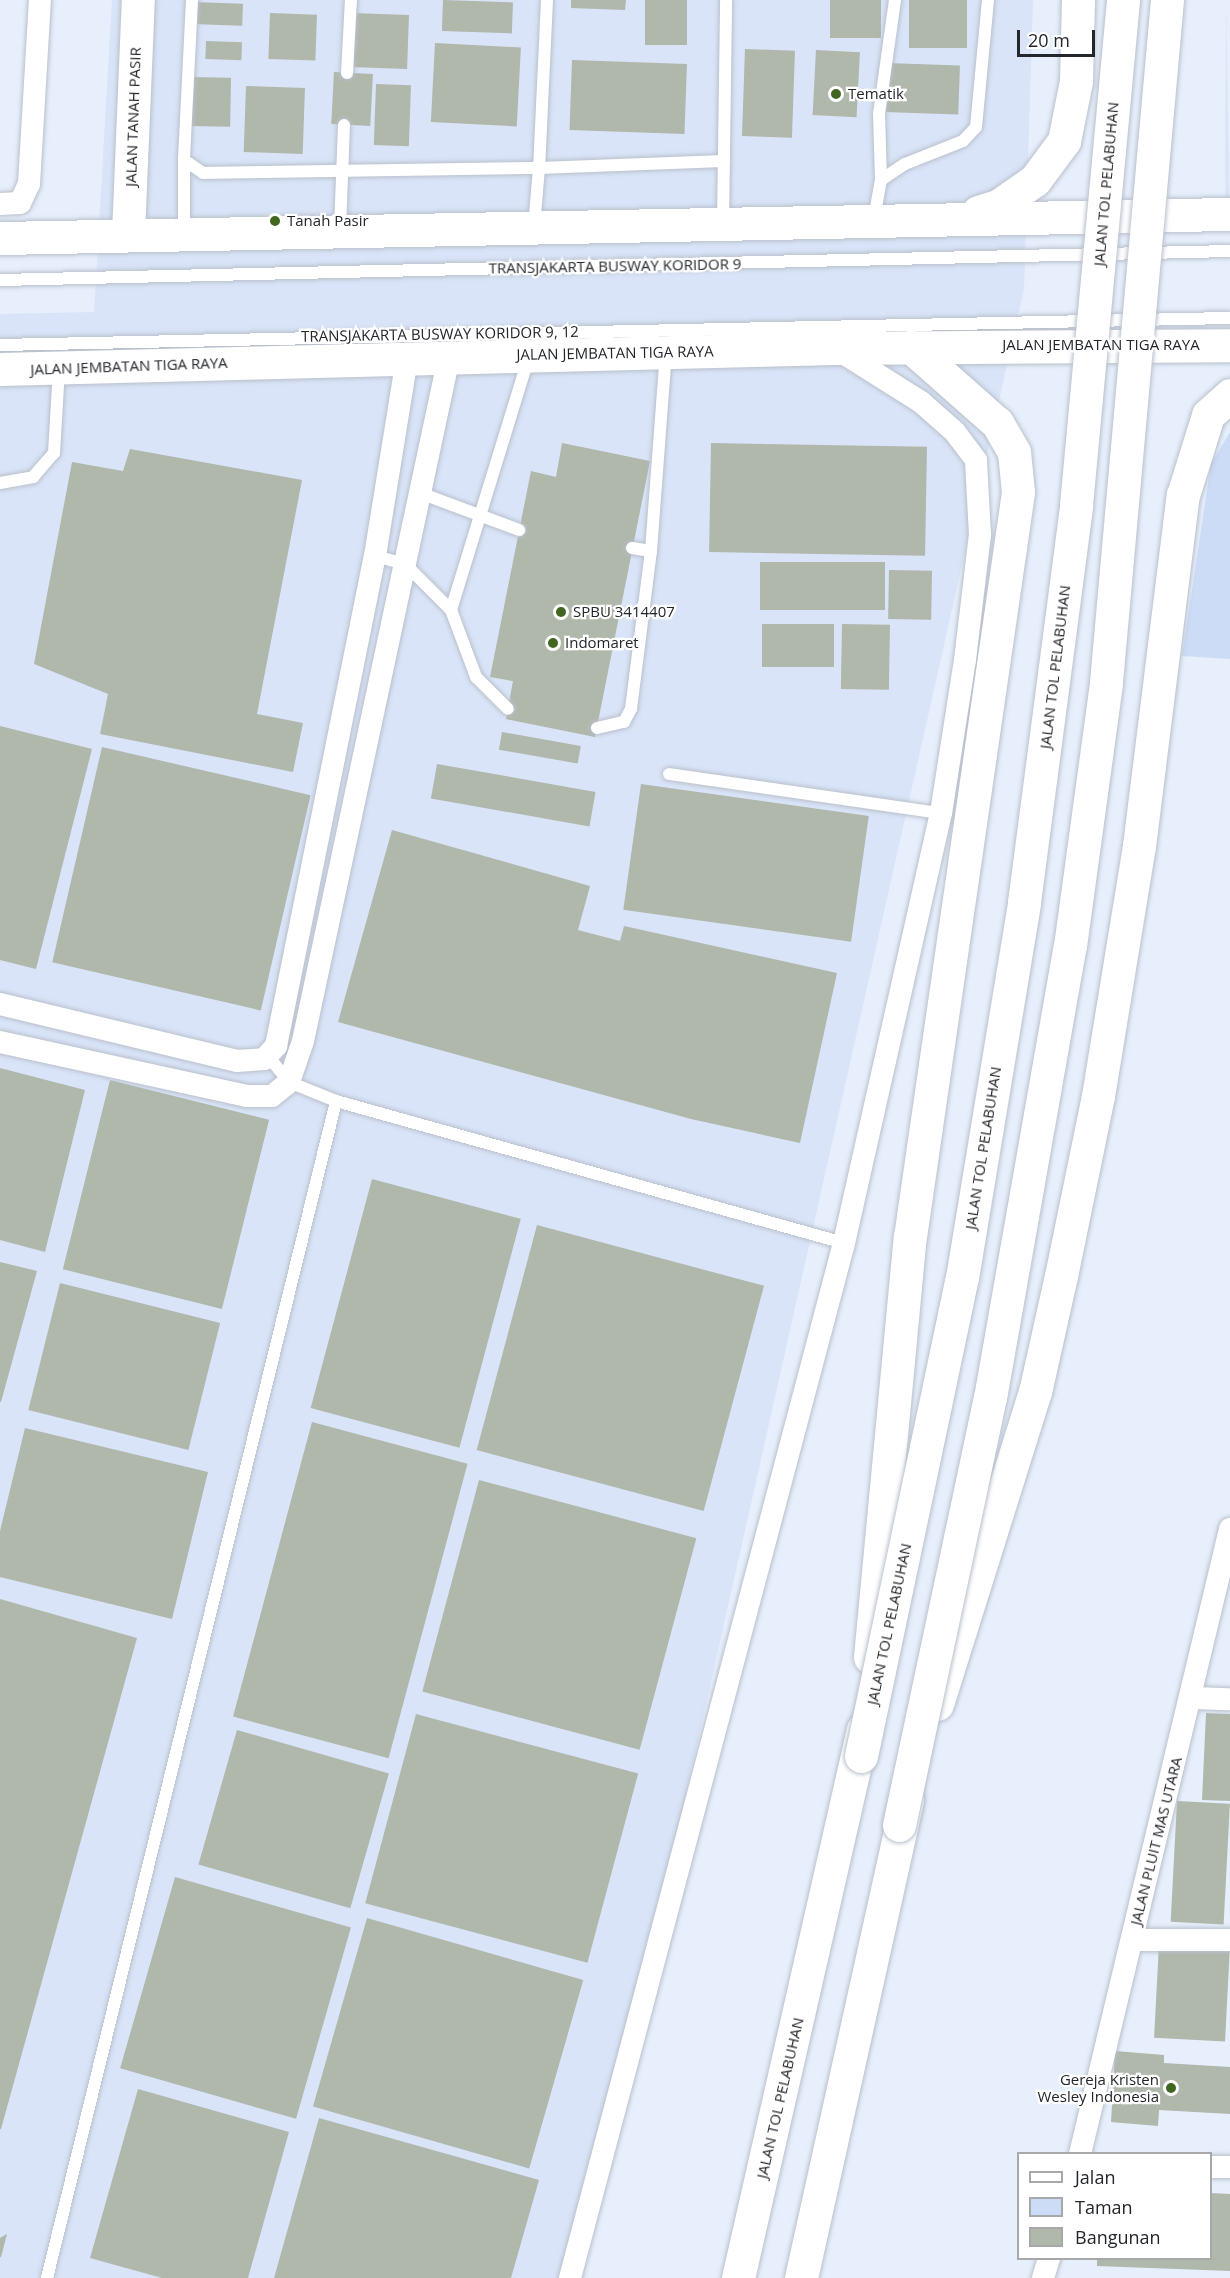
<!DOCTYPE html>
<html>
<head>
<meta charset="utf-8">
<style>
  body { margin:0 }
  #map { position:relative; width:1230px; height:2278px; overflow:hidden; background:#e7effc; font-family:"Open Sans",sans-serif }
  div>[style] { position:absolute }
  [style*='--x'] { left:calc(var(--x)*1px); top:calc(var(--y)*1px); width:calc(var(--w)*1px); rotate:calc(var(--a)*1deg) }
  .built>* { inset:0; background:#d9e4f8 }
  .green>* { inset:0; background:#ccdbf6 }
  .building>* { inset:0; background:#b0b7ab; transform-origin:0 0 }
  .roads { filter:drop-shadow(0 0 2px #b9c0cc) drop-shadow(0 0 2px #b9c0cc) }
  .lane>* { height:12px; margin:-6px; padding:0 6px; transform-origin:6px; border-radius:6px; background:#fff }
  .street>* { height:22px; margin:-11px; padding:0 11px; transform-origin:11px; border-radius:11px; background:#fff }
  .secondary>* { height:33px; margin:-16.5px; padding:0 16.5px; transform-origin:16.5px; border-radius:16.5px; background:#fff }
  .highway>* { height:33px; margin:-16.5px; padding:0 16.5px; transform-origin:16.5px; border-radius:16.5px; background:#fff }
  .bridges { filter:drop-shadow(0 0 2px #b9c0cc) drop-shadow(0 0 2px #b9c0cc) }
  .highway-bridge>* { height:33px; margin:-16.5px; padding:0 16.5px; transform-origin:16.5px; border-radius:16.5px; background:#fff }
  .dots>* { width:16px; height:16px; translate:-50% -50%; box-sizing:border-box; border:3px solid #fff; border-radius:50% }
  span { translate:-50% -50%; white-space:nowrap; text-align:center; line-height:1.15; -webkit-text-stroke:4.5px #fff; paint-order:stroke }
  .poi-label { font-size:15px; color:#23262b }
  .left { translate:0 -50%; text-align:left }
  .right { translate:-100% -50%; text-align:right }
  .street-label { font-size:15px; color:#23262b }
  .legend { position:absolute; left:1017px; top:2152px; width:195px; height:108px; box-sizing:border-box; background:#fff; border:2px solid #a7a8aa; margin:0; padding:8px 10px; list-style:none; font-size:18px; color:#23262b }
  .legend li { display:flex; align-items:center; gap:12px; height:30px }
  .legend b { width:30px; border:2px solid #a7a8aa }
  .scale { position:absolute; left:1017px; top:30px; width:78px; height:27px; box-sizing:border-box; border:3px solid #23262b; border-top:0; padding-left:8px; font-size:18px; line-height:21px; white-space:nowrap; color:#23262b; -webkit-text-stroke:4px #fff; paint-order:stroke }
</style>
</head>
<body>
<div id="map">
  <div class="built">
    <div style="clip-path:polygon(112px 0,1033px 0,1024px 289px,577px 2278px,0 2278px,0 314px,94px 312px)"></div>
    <div style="clip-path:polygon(1226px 0,1230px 224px,1225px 224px)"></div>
  </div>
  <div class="green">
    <div style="clip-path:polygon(1230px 432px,1230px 659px,1182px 656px,1211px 464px)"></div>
  </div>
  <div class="building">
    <div style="left:443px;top:0;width:70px;height:31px;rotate:2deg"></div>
    <div style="clip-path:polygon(571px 0,626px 0,625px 10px,571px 8px)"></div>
    <div style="left:645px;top:0;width:42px;height:45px"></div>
    <div style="left:830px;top:0;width:51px;height:38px"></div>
    <div style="left:909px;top:0;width:58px;height:48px"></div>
    <div style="left:192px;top:2px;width:51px;height:22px;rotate:2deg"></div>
    <div style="left:270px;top:13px;width:47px;height:46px;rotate:2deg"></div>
    <div style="left:352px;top:13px;width:57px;height:54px;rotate:2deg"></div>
    <div style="left:206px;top:41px;width:36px;height:18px;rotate:2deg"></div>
    <div style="left:435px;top:43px;width:86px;height:79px;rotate:3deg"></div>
    <div style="left:745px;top:49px;width:50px;height:87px;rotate:2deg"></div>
    <div style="left:816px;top:50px;width:44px;height:65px;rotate:3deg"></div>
    <div style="left:572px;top:60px;width:115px;height:70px;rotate:2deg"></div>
    <div style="left:886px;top:63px;width:74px;height:49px;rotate:2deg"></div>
    <div style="left:334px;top:72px;width:39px;height:52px;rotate:3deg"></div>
    <div style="left:190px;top:77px;width:41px;height:49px;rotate:1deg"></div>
    <div style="left:376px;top:84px;width:35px;height:61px;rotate:2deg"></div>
    <div style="left:246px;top:86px;width:59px;height:66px;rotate:2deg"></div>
    <div style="clip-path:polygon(562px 443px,650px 461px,595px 737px,506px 719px,513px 681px,490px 677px,531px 471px,556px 477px)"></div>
    <div style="left:711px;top:443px;width:216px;height:109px;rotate:1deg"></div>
    <div style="clip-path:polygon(130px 449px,302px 480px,257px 714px,303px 723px,293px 772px,100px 734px,108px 694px,34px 664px,72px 462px,123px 471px)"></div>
    <div style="left:760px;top:562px;width:125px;height:48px"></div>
    <div style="left:889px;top:570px;width:43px;height:49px;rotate:1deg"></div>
    <div style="left:762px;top:624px;width:72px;height:43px"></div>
    <div style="left:842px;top:624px;width:48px;height:65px;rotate:1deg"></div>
    <div style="clip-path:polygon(0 726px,92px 749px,36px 969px,0 960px)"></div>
    <div style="left:502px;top:732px;width:80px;height:18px;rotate:10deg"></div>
    <div style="left:102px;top:747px;width:214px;height:221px;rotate:13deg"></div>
    <div style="left:437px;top:764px;width:161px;height:35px;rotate:10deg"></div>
    <div style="left:641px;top:784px;width:230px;height:127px;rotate:8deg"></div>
    <div style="clip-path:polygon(392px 830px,590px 886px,578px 930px,620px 941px,624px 926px,837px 973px,800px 1143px,691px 1119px,338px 1022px)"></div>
    <div style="clip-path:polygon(0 1068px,85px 1090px,45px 1252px,0 1240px)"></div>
    <div style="left:110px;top:1080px;width:164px;height:195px;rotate:14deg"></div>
    <div style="left:372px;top:1179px;width:154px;height:237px;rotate:15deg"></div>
    <div style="left:537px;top:1225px;width:235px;height:233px;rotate:15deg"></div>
    <div style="clip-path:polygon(0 1262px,37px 1271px,1px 1402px,0 1402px)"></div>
    <div style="left:60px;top:1283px;width:165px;height:131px;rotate:14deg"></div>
    <div style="left:312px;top:1422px;width:161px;height:305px;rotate:15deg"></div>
    <div style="clip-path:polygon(25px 1428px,208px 1472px,172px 1619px,0 1577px,0 1531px)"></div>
    <div style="left:479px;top:1480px;width:225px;height:219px;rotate:15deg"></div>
    <div style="clip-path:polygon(0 1599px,137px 1638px,1px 2129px,0 2129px)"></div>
    <div style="clip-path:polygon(1206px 1713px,1230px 1714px,1230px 1801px,1202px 1800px)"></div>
    <div style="left:416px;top:1714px;width:230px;height:196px;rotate:15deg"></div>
    <div style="left:237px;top:1730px;width:158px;height:140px;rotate:16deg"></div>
    <div style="left:1177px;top:1801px;width:53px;height:121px;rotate:3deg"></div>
    <div style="left:175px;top:1877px;width:183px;height:199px;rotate:16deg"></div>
    <div style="left:367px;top:1918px;width:225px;height:196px;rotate:16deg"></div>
    <div style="left:1159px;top:1944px;width:71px;height:94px;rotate:3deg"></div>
    <div style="clip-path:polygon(1115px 2051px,1164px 2055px,1164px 2063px,1230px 2067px,1230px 2114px,1159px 2110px,1158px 2126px,1111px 2122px)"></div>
    <div style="clip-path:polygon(138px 2089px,289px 2132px,248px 2278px,162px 2278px,90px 2258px)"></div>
    <div style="clip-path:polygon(319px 2118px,539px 2180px,511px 2278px,274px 2278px)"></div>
    <div style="clip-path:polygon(1210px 2193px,1230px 2194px,1230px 2271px,1097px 2266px,1097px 2259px,1210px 2259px)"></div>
    <div style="clip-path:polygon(7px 2234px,1px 2257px,0 2257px,0 2238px)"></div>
  </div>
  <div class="roads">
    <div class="lane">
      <div style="--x:192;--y:0;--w:160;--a:92.9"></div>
      <div style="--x:184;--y:160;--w:23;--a:34"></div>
      <div style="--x:203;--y:173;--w:336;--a:-0.9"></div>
      <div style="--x:539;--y:168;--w:58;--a:94.9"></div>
      <div style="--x:547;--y:0;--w:168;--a:92.7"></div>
      <div style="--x:539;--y:168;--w:185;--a:-2.2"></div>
      <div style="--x:347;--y:73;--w:73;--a:-86.9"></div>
      <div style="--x:184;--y:160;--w:73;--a:90"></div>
      <div style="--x:881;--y:180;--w:66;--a:-91.7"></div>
      <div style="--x:879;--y:114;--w:115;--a:-82"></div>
      <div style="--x:874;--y:219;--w:40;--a:-80"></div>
      <div style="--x:881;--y:180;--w:29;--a:-34"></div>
      <div style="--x:905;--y:164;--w:62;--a:-21.6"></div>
      <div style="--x:963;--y:141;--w:19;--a:-47"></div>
      <div style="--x:976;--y:127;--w:128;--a:-84.6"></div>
      <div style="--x:723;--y:223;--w:223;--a:-89.2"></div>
      <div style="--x:340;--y:229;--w:104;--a:-87.8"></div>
      <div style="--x:0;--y:280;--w:1230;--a:-1.35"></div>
      <div style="--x:0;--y:345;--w:1230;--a:-1.26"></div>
      <div style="--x:0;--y:483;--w:34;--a:-10"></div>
      <div style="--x:33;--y:477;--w:32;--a:-49"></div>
      <div style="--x:54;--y:453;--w:85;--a:-86.6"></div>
      <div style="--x:420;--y:493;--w:106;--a:20.5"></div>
      <div style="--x:632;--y:548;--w:19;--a:9"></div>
      <div style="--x:375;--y:556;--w:31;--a:15"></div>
      <div style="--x:405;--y:564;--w:65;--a:45"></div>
      <div style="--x:451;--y:610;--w:72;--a:69.5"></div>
      <div style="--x:476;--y:677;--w:45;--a:45"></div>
      <div style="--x:451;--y:610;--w:263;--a:-72.9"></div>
      <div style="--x:597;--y:728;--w:28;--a:-13"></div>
      <div style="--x:624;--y:722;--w:15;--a:-62"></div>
      <div style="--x:631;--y:709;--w:159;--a:-82.8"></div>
      <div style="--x:651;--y:551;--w:199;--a:-85.7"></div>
      <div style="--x:669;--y:774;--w:275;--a:8.2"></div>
      <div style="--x:268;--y:1056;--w:33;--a:51"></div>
      <div style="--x:289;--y:1082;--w:51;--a:22"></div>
      <div style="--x:336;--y:1101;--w:527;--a:15.62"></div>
      <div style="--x:47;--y:2278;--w:1212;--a:-76.2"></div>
    </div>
    <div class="street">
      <div style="--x:0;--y:204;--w:20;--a:-3"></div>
      <div style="--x:20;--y:203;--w:21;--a:-65"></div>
      <div style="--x:29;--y:184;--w:184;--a:-86.6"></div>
      <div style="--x:0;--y:1004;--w:244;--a:13.5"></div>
      <div style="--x:237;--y:1061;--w:27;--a:-4"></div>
      <div style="--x:264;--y:1059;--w:18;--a:-47"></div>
      <div style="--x:276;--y:1046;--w:500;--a:-78.6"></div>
      <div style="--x:375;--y:556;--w:201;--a:-80.8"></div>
      <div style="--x:0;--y:1042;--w:253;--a:12.3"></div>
      <div style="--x:247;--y:1096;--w:25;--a:0"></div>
      <div style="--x:272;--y:1096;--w:22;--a:-39"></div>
      <div style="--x:289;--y:1082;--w:43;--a:-71.1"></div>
      <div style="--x:303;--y:1041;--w:699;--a:-77.95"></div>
      <div style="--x:1192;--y:1698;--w:38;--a:2"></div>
      <div style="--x:1132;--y:1940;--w:98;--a:0"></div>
      <div style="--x:1080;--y:2154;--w:643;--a:-76.5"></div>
      <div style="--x:1210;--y:2167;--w:20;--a:0"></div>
      <div style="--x:570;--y:2278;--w:1071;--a:-75.17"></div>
      <div style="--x:844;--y:1243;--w:441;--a:-77.3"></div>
      <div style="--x:941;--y:813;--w:155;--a:-81.1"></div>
      <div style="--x:965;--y:660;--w:126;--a:-83.2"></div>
      <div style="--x:980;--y:535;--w:75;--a:-93.1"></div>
      <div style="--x:976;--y:460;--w:35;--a:-127"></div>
      <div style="--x:955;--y:432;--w:45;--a:-138.6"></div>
      <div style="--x:921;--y:402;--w:99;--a:-147.8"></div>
      <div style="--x:1043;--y:2278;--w:21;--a:-73"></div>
    </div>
    <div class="secondary">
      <div style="--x:128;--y:234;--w:234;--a:-87.6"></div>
    </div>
    <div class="highway">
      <div style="--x:978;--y:212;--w:21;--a:-17"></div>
      <div style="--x:998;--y:206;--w:45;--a:-35.1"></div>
      <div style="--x:1035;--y:180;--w:49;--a:-53.4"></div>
      <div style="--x:1064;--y:141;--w:61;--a:-78.7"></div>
      <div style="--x:1076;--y:81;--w:81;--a:-88.6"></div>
      <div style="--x:0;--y:238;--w:1230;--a:-1.12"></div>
      <div style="--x:0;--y:369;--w:835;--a:-1.44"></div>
      <div style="--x:835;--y:348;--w:395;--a:-0.4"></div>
      <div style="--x:870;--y:1657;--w:422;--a:-84.6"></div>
      <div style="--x:910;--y:1237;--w:753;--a:-81.75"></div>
      <div style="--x:1018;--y:492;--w:40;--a:-95.7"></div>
      <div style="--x:1014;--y:452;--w:34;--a:-120"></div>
      <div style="--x:997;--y:423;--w:115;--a:-138.5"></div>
      <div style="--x:937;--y:1704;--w:327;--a:-72.6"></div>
      <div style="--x:1035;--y:1392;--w:119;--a:-77.4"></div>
      <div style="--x:1061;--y:1276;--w:184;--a:-78.4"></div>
      <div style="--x:1098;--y:1096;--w:253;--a:-80.7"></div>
      <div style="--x:1139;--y:846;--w:354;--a:-82.9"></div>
      <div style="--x:1183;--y:495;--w:84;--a:-72.6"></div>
      <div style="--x:1208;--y:415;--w:30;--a:-42"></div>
      <div style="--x:738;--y:2278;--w:563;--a:-77.17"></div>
      <div style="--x:801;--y:2278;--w:490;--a:-77.5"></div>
    </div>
  </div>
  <div class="bridges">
    <div class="highway-bridge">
      <div style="--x:861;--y:1756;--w:489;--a:-78.1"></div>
      <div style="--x:962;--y:1278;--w:381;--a:-80.6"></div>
      <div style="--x:1024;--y:902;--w:400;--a:-82.5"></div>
      <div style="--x:1076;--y:505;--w:507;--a:-84.68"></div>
      <div style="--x:899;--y:1825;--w:437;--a:-78"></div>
      <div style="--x:990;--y:1398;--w:459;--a:-80"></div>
      <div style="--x:1070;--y:946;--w:266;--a:-82.2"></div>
      <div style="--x:1106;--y:682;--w:685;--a:-84.89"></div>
    </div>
  </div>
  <div class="dots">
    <div style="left:836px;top:94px;background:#41661f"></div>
    <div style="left:275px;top:221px;background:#41661f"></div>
    <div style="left:561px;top:612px;background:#41661f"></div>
    <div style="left:553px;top:643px;background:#41661f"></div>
    <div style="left:1171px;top:2088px;background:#41661f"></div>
  </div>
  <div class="poi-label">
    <span class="left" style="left:848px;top:94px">Tematik</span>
    <span class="left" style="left:287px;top:221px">Tanah Pasir</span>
    <span class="left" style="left:573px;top:612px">SPBU 3414407</span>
    <span class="left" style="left:565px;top:643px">Indomaret</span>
    <span class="right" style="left:1159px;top:2088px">Gereja Kristen<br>Wesley Indonesia</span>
  </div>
  <div class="street-label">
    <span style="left:133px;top:117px;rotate:-88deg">JALAN TANAH PASIR</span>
    <span style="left:1106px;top:184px;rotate:-85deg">JALAN TOL PELABUHAN</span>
    <span style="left:615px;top:266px;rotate:-1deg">TRANSJAKARTA BUSWAY KORIDOR 9</span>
    <span style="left:440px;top:334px;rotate:-1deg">TRANSJAKARTA BUSWAY KORIDOR 9, 12</span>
    <span style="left:1101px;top:345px">JALAN JEMBATAN TIGA RAYA</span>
    <span style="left:615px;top:353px;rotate:-1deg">JALAN JEMBATAN TIGA RAYA</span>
    <span style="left:129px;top:366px;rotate:-2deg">JALAN JEMBATAN TIGA RAYA</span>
    <span style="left:1055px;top:667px;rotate:-83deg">JALAN TOL PELABUHAN</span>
    <span style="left:983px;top:1148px;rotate:-81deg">JALAN TOL PELABUHAN</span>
    <span style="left:889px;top:1624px;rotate:-78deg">JALAN TOL PELABUHAN</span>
    <span style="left:1156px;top:1841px;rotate:-76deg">JALAN PLUIT MAS UTARA</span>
    <span style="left:780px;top:2098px;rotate:-77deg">JALAN TOL PELABUHAN</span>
  </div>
  <ul class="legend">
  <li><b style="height:8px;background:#fff"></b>Jalan</li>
  <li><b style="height:16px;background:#ccdbf6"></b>Taman</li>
  <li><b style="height:16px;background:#b0b7ab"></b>Bangunan</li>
  </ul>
  <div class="scale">20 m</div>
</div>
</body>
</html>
